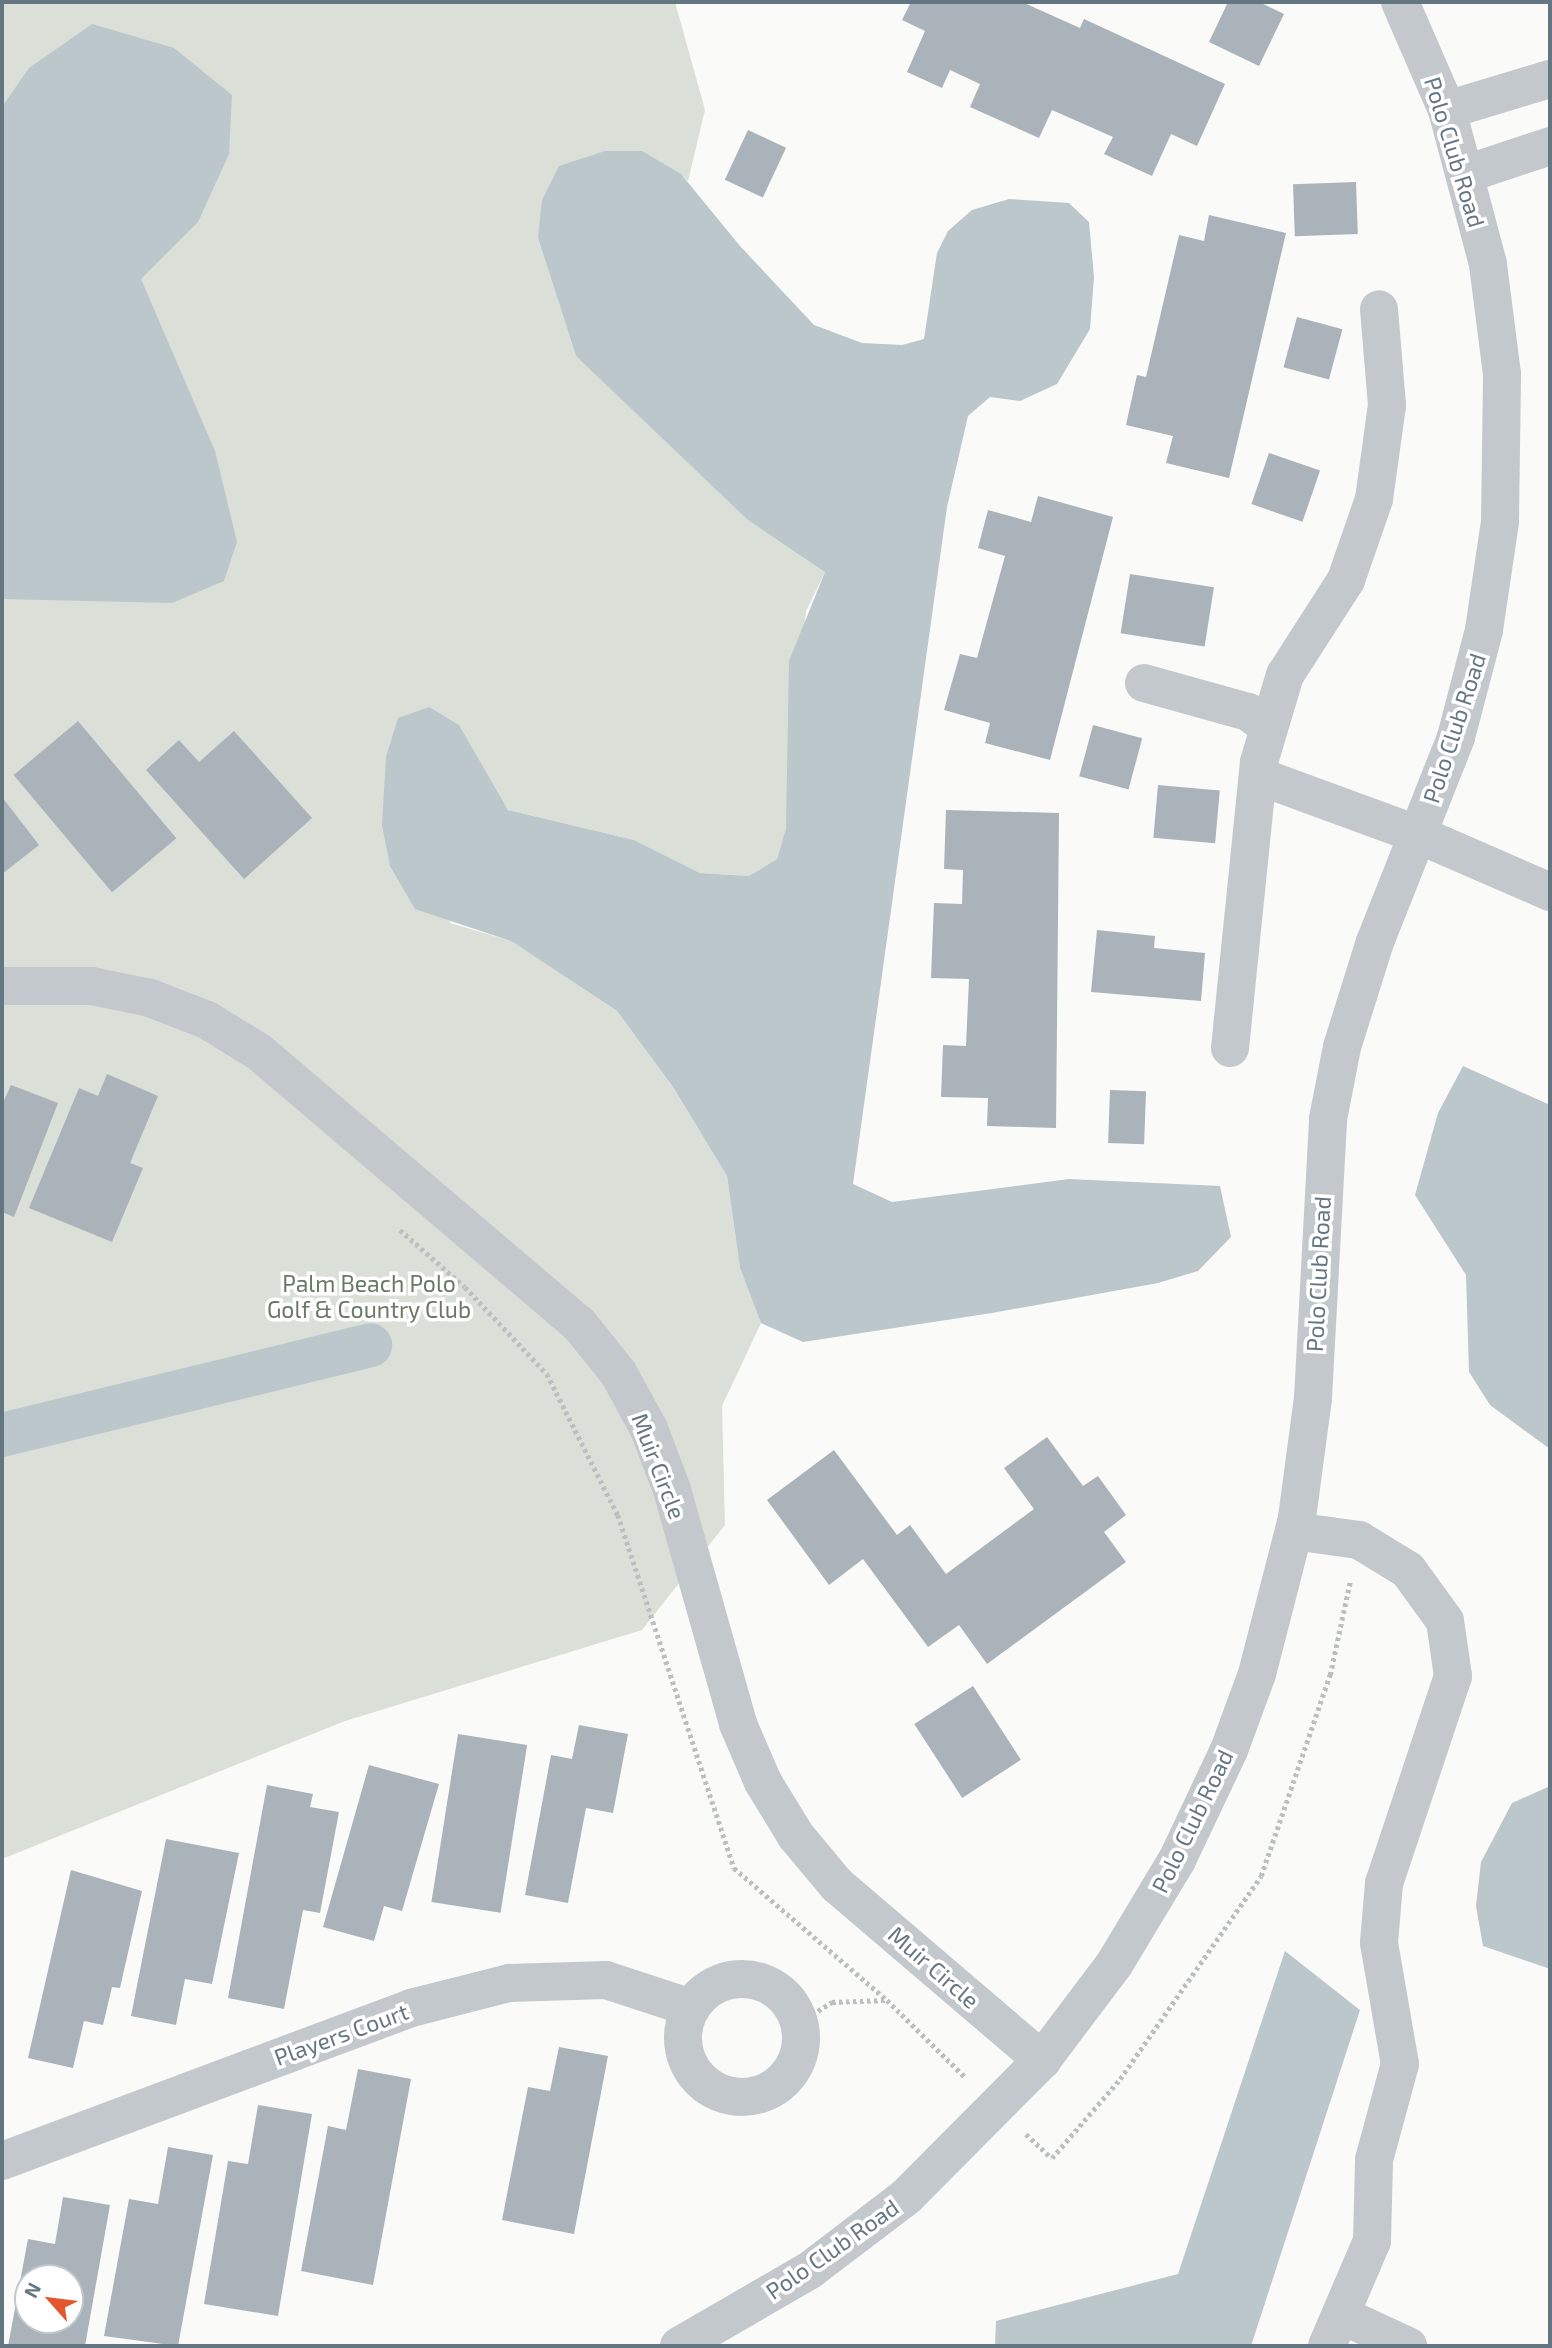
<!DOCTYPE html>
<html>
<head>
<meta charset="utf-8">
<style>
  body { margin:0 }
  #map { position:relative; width:1552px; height:2348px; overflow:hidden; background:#fafaf8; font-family:"Exo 2",sans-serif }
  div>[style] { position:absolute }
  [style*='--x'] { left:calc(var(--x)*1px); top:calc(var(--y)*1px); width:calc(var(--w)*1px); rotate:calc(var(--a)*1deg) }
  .green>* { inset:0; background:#dadfd7 }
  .water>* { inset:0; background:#bbc7cb }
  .canal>* { height:44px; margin:-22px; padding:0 22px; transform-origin:22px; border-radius:22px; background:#bbc7cb }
  .building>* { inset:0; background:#aab3b9; transform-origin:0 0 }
  .path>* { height:4.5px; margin-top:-2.25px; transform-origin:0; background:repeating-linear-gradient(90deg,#bbbfc2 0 3.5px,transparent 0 7px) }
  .minor>* { height:38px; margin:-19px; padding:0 19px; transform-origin:19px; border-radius:19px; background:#c3c8cc }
  .minor>.ring { margin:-19px; padding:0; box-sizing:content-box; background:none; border:38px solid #c3c8cc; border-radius:50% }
  span { translate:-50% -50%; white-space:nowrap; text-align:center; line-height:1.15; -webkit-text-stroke:7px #fff; paint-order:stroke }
  .street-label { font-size:23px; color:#657683 }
  .park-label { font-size:23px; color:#687a64 }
  .frame { position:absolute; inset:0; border:4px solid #657683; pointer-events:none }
  .north { position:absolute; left:14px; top:2264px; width:70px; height:70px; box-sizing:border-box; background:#fff; border:2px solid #c1c8cd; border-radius:50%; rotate:298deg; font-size:19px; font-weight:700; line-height:28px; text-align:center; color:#657683 }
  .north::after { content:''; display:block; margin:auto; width:24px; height:32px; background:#e4572e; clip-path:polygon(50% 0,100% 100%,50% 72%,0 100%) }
</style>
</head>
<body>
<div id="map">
  <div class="green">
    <div style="clip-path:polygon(2px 2px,675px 2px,705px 110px,688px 181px,680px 174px,538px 238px,576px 356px,825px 572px,806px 611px,786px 828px,777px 859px,749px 876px,700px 873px,634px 840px,508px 810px,483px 769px,450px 923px,511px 941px,617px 1011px,673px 1087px,727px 1176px,740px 1268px,761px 1323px,722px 1406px,725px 1525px,642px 1630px,345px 1721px,2px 1859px)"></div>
  </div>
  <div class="water">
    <div style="clip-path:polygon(92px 24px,174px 48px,232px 95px,229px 154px,198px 222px,141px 279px,215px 451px,237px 542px,224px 581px,172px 603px,2px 599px,2px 107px,29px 68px)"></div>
    <div style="clip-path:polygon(605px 151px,642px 151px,681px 174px,740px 246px,814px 325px,862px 343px,902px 345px,924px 339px,937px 253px,948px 231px,972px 210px,1009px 199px,1069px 203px,1089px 222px,1094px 277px,1090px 329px,1057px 384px,1020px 401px,990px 397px,968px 416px,947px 507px,853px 1184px,892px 1202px,1069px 1179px,1220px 1186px,1231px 1237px,1198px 1271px,1158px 1283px,992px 1313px,803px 1342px,761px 1323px,740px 1268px,727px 1176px,673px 1087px,617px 1011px,511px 941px,415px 909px,390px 866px,382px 825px,386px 757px,398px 718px,429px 707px,459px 725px,508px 810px,634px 840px,700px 873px,749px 876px,777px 859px,786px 828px,789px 661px,825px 572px,748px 520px,576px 356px,538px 238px,542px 200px,559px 166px)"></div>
    <div style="clip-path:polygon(1463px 1066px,1550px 1105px,1550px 1449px,1490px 1405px,1469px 1372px,1466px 1275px,1415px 1195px,1438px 1113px)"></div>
    <div style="clip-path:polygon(1550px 1786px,1550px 1969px,1483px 1946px,1476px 1906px,1481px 1862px,1512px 1803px)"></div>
    <div style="clip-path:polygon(1285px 1951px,1360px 2010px,1251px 2346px,995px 2346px,996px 2321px,1178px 2274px)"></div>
  </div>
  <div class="canal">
    <div style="--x:2;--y:1435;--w:379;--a:-13.7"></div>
  </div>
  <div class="building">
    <div style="clip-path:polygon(911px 2px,1022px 2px,1080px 28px,1084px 19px,1225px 84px,1197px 146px,1171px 134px,1152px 176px,1104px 154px,1113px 137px,1052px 110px,1039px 138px,970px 107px,980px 84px,950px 70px,942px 88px,907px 72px,925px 31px,902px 20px)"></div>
    <div style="clip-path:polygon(1228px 2px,1259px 2px,1284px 14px,1259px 66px,1209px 42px)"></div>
    <div style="left:748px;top:130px;width:42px;height:55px;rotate:25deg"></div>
    <div style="left:1356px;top:182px;width:52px;height:63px;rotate:88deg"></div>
    <div style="clip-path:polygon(1209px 215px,1286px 233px,1229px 478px,1166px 463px,1173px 436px,1126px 425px,1137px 375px,1146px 377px,1179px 235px,1204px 241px)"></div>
    <div style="left:1297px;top:317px;width:47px;height:52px;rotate:15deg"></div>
    <div style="left:1269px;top:453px;width:54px;height:54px;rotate:19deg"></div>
    <div style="clip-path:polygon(1038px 496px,1113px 517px,1050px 760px,985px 743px,990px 723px,944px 710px,960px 654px,977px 658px,1005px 556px,978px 548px,988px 510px,1031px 522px)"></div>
    <div style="left:1130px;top:574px;width:85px;height:60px;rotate:9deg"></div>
    <div style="left:78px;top:721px;width:153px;height:84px;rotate:50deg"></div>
    <div style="left:1093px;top:725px;width:51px;height:53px;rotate:15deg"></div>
    <div style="clip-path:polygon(234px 731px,312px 818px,244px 879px,146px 770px,179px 740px,199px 762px)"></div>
    <div style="left:1158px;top:785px;width:62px;height:53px;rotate:5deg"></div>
    <div style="clip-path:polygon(2px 797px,39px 845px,2px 874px)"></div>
    <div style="clip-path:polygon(946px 810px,1059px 813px,1056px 1128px,987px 1126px,988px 1098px,941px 1097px,943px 1045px,966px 1046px,969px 979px,931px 978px,934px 903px,962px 904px,963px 870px,944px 869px)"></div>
    <div style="clip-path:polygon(1097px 930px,1155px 936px,1154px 948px,1205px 953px,1201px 1001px,1091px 992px)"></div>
    <div style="clip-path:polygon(107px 1074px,158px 1096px,130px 1163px,143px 1168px,112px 1242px,29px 1208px,79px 1088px,98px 1096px)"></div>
    <div style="clip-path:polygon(11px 1085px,58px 1103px,14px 1217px,2px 1212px,2px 1105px)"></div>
    <div style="left:1110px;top:1090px;width:36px;height:53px;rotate:2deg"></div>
    <div style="clip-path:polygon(1047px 1437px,1083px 1486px,1098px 1476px,1126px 1515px,1104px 1532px,1126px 1562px,987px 1664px,959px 1625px,928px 1647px,863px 1559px,829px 1585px,767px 1500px,834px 1450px,897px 1535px,910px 1525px,946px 1574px,1034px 1509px,1004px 1468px)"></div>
    <div style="left:973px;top:1686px;width:88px;height:70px;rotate:57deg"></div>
    <div style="clip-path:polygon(579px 1725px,628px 1734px,613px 1813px,586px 1808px,568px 1903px,525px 1895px,551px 1755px,572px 1759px)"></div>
    <div style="left:458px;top:1734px;width:70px;height:170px;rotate:9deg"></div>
    <div style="clip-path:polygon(369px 1765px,439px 1784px,402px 1911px,384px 1906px,374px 1941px,323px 1927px)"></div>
    <div style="clip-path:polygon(267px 1785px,313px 1794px,310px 1807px,339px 1812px,320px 1913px,303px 1910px,284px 2009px,228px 1998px)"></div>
    <div style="clip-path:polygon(166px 1839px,239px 1853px,212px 1984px,185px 1979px,176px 2025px,131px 2016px)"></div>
    <div style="clip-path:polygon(71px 1870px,142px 1891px,120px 1988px,112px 1987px,103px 2025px,84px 2021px,73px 2068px,28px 2058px)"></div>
    <div style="clip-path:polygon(559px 2047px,608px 2056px,574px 2234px,502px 2220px,528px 2087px,550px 2091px)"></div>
    <div style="clip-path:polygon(358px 2069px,411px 2079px,373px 2285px,301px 2271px,328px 2126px,346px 2130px)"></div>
    <div style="clip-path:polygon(258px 2105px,312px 2114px,278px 2316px,204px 2304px,228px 2161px,248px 2164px)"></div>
    <div style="clip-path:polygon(168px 2147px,213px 2155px,178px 2346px,104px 2336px,129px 2199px,158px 2204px)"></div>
    <div style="clip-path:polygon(evenodd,63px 2197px,110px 2205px,85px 2346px,8px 2346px,28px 2239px,55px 2244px,63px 2197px,28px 2278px,70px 2278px,70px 2320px,28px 2320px,28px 2278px)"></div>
  </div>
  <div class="path">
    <div style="--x:400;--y:1230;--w:86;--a:41.2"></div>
    <div style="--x:465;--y:1287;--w:120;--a:46.7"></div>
    <div style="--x:547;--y:1374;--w:158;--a:63.3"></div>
    <div style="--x:618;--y:1515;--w:372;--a:71.8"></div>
    <div style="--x:734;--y:1868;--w:202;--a:40.8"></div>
    <div style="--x:887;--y:2000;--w:111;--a:44.6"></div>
    <div style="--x:800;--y:2022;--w:38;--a:-32"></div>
    <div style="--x:832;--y:2002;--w:54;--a:-2.1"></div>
    <div style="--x:1026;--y:2134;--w:35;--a:43"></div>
    <div style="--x:1052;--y:2158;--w:104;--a:-49.3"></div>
    <div style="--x:1120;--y:2079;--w:247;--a:-55.2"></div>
    <div style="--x:1261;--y:1876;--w:213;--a:-71.1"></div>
    <div style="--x:1330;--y:1675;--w:95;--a:-77.9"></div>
  </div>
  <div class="minor">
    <div style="--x:1447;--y:110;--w:108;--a:-16.8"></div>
    <div style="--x:1466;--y:174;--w:89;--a:-18.4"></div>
    <div style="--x:1144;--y:683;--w:108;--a:15.6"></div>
    <div style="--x:1248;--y:712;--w:26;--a:36"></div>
    <div style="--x:1258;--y:776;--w:171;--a:20.1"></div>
    <div style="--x:1419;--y:835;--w:143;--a:23.5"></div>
    <div style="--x:2;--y:986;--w:90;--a:0"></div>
    <div style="--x:92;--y:986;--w:59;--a:11.7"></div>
    <div style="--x:150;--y:998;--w:61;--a:21.1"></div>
    <div style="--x:207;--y:1020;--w:61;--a:31.6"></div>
    <div style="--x:259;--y:1052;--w:420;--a:40.4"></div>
    <div style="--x:579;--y:1324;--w:64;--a:51.3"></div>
    <div style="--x:619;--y:1374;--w:63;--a:61.4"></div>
    <div style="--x:649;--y:1429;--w:65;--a:69.3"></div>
    <div style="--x:672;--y:1490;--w:243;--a:74.2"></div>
    <div style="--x:738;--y:1724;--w:63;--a:66.7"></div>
    <div style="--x:763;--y:1782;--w:63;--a:58.6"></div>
    <div style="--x:796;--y:1836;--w:64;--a:50.1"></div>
    <div style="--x:837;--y:1885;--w:270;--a:40.5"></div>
    <div style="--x:1230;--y:1048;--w:287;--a:-84.2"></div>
    <div style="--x:1259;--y:762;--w:91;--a:-73.4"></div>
    <div style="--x:1285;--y:675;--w:113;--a:-57.3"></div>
    <div style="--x:1346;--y:580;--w:86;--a:-70.9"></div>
    <div style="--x:1374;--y:499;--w:95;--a:-82.1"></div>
    <div style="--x:1387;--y:405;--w:96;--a:-94.8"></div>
    <div style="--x:1294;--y:1531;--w:66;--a:7.9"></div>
    <div style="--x:1359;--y:1540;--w:57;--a:31.5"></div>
    <div style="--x:1408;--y:1570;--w:63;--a:54"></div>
    <div style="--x:1445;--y:1621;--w:56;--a:81.7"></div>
    <div style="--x:1453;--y:1676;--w:218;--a:108.4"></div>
    <div style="--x:1384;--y:1883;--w:60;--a:94.8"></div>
    <div style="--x:1379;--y:1943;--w:123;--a:80.2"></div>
    <div style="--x:1400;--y:2064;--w:99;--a:105.2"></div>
    <div style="--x:1374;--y:2160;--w:81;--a:91.4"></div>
    <div style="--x:1372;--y:2241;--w:114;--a:113.2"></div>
    <div class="ring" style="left:683px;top:1979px;width:80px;height:80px"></div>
    <div style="--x:2;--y:2161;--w:437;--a:-20.5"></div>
    <div style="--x:411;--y:2008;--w:101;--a:-14.3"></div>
    <div style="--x:509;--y:1983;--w:97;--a:-1.8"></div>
    <div style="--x:606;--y:1980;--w:89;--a:18.2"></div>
    <div style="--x:1343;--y:2316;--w:72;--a:24.8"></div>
    <div style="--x:679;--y:2346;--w:151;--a:-30.1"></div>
    <div style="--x:810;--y:2270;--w:122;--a:-37.3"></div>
    <div style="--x:907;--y:2196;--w:192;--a:-45.2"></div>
    <div style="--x:1042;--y:2060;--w:121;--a:-53"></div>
    <div style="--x:1115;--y:1963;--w:120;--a:-59"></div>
    <div style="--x:1177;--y:1860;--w:122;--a:-64.7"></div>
    <div style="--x:1229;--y:1750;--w:81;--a:-69.8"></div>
    <div style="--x:1257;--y:1674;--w:161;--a:-75.6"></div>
    <div style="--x:1297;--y:1518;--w:121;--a:-82.4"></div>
    <div style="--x:1313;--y:1398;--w:279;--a:-86.9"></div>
    <div style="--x:1328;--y:1119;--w:73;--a:-79"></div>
    <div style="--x:1342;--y:1047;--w:110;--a:-72.6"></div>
    <div style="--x:1375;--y:942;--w:220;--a:-68.4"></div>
    <div style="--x:1456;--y:737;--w:111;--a:-75.3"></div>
    <div style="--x:1484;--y:630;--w:110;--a:-81.6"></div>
    <div style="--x:1500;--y:521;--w:147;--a:-89.2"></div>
    <div style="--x:1502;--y:374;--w:111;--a:-97.3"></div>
    <div style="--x:1488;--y:264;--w:159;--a:-104.9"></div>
    <div style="--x:1447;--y:110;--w:118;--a:-113.5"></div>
  </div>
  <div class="street-label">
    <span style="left:1455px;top:152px;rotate:73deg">Polo Club Road</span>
    <span style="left:1454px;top:728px;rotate:-72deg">Polo Club Road</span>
    <span style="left:1318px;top:1274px;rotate:-87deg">Polo Club Road</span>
    <span style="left:659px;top:1466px;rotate:69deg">Muir Circle</span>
    <span style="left:1192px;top:1821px;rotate:-64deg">Polo Club Road</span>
    <span style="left:934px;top:1967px;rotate:41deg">Muir Circle</span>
    <span style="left:341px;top:2034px;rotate:-20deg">Players Court</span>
    <span style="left:832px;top:2249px;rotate:-35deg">Polo Club Road</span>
  </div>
  <div class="park-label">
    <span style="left:369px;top:1296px">Palm Beach Polo<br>Golf &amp; Country Club</span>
  </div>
  <div class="frame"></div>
  <div class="north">N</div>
</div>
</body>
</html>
